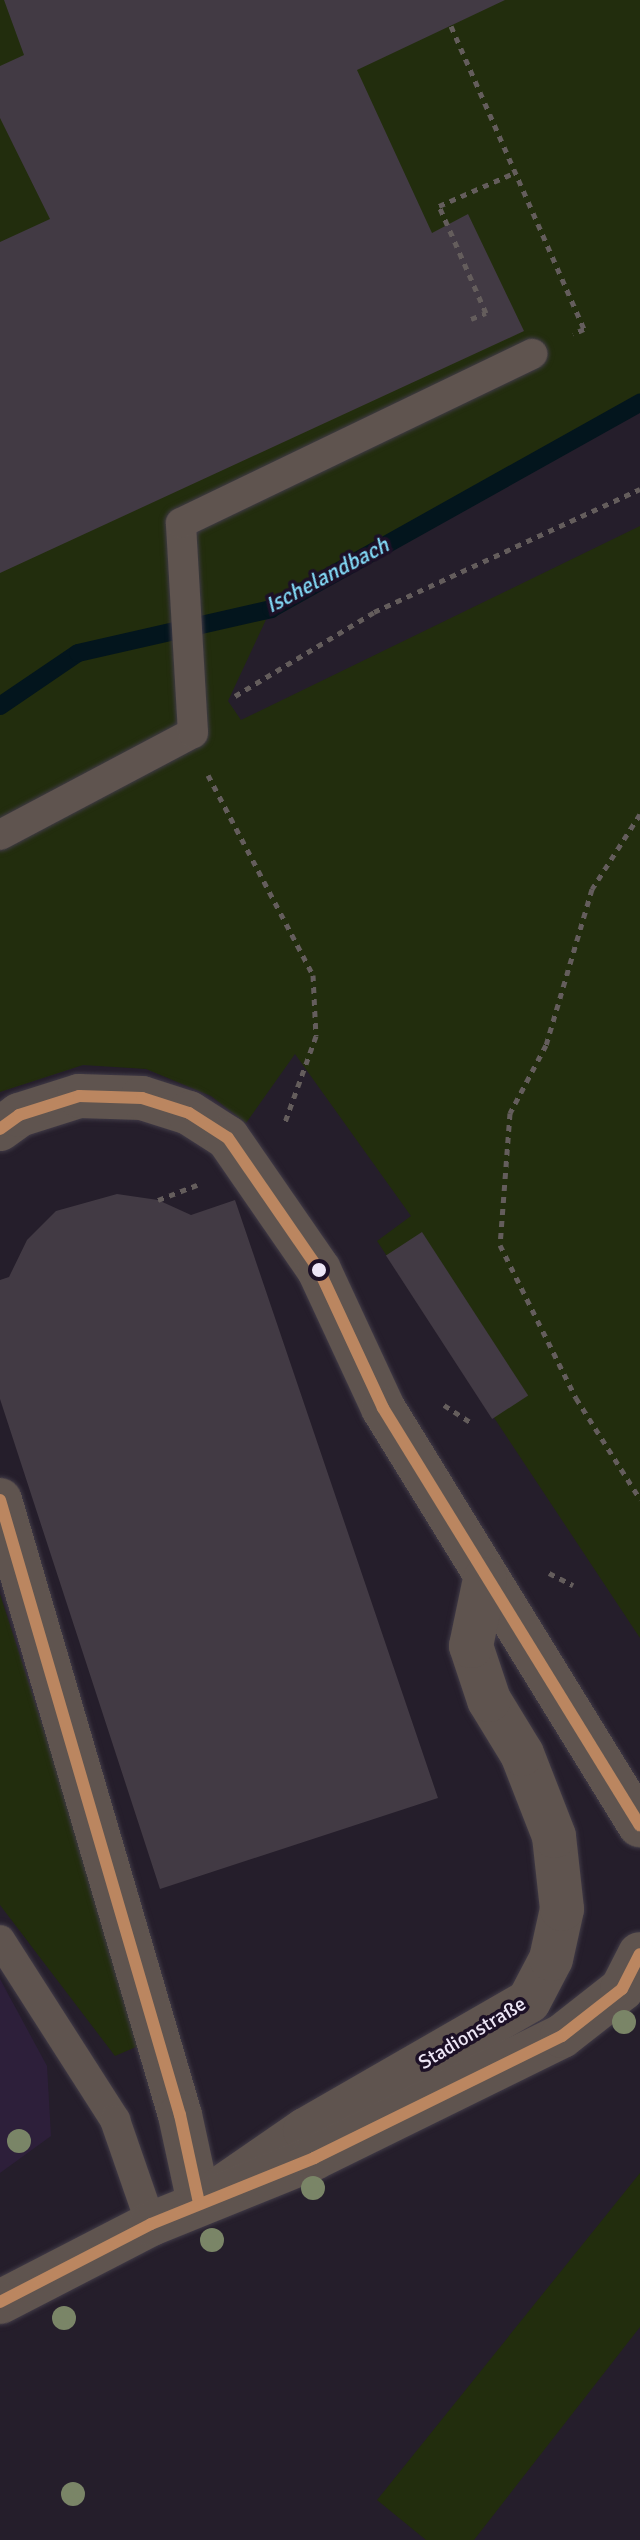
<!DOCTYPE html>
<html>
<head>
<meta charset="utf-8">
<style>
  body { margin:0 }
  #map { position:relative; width:640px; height:2540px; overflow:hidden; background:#251e2b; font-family:Signika,sans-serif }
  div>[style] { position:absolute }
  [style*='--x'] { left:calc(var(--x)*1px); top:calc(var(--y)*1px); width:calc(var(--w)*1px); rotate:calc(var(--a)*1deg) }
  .built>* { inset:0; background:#2d1f3a }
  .green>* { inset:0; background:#222d0d }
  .stream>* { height:18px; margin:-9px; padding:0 9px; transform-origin:9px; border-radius:9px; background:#03151d }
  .building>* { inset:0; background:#423a44; transform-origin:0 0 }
  .path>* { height:5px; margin-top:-2.5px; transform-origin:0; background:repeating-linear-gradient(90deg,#645d5c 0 6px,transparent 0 12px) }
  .roads { filter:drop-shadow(0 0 2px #413b47) drop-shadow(0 0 2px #413b47) }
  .lane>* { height:30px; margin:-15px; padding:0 15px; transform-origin:15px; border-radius:15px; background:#5f544f }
  .street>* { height:44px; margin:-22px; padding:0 22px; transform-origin:22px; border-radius:22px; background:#5f544f }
  .bus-1>* { height:12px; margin:-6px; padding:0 6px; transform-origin:6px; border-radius:6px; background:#bb8660 }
  .trees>* { width:24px; height:24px; margin:-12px; border-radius:50%; background:#7a8567 }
  .dots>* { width:22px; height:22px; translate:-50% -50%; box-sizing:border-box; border:4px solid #1c1026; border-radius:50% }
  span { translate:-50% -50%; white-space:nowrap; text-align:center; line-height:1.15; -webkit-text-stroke:7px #1c1026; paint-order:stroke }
  .street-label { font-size:20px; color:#ede6f6 }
  .water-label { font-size:22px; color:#82d9f6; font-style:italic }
</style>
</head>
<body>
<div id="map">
  <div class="built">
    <div style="clip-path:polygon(0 1979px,47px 2066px,51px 2136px,0 2173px)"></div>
  </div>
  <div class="green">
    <div style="clip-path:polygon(0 0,640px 0,640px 403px,271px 609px,228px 701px,241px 720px,640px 526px,640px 1638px,377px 1241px,411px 1216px,295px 1054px,246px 1123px,211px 1096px,146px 1069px,83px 1065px,0 1092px)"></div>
    <div style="clip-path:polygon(0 1594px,145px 2043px,115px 2056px,0 1905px)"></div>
    <div style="clip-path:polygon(640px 2173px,640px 2327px,474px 2540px,426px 2540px,377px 2500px)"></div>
  </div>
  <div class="stream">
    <div style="--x:0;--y:706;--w:94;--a:-34.2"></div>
    <div style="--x:78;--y:653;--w:198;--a:-12.8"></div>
    <div style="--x:271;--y:609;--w:423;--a:-29.2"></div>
  </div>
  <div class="building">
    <div style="clip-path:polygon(4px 0,505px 0,357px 70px,432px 233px,468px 214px,524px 331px,0 573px,0 242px,50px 219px,0 118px,0 66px,24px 55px)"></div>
    <div style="clip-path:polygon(117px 1194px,158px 1200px,191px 1215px,235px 1200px,438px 1798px,160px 1889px,0 1399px,0 1280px,9px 1277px,27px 1240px,56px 1211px)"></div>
    <div style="left:422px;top:1232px;width:195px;height:43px;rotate:57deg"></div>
  </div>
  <div class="path">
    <div style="--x:451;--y:26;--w:331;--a:66.3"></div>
    <div style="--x:584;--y:329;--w:12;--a:156"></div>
    <div style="--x:471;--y:319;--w:16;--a:-22"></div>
    <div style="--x:486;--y:313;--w:117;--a:-113.7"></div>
    <div style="--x:439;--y:206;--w:84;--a:-23.8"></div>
    <div style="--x:235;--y:696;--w:162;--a:-31.1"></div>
    <div style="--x:374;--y:612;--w:293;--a:-24.8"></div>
    <div style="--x:208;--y:775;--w:226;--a:62.3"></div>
    <div style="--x:313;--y:975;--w:61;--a:87.2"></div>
    <div style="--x:316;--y:1036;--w:95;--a:109.8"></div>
    <div style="--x:640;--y:814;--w:89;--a:122.6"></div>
    <div style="--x:592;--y:889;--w:163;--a:106.4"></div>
    <div style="--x:546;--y:1045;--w:77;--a:117.9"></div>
    <div style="--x:510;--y:1113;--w:132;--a:94.3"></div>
    <div style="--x:500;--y:1245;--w:171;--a:63.6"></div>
    <div style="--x:576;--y:1398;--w:120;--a:57.6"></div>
    <div style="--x:158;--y:1200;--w:42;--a:-21"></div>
    <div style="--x:444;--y:1405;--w:35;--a:33"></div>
    <div style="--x:549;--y:1573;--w:27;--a:27"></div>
  </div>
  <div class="roads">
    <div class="lane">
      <div style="--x:0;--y:835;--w:218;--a:-27.9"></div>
      <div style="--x:193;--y:733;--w:210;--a:-93.3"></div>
      <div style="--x:181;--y:523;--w:390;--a:-25.7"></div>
      <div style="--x:0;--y:1940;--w:214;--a:57.4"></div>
      <div style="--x:115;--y:2120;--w:110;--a:70.9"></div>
    </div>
    <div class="street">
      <div style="--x:0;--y:1129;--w:24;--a:-36"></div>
      <div style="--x:19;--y:1115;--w:63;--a:-17.6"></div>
      <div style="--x:79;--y:1096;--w:63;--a:1.8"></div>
      <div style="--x:142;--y:1098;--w:49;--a:17.7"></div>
      <div style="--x:189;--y:1113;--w:46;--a:32.7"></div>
      <div style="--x:228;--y:1138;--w:160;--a:55.4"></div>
      <div style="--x:319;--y:1270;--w:152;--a:65.1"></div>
      <div style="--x:383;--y:1408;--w:490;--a:58.4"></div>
      <div style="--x:0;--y:1500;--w:641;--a:73.69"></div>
      <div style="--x:180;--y:2115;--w:90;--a:77.8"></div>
      <div style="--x:199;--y:2203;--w:129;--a:-34.6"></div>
      <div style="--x:305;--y:2130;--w:258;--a:-29.9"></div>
      <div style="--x:529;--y:2001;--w:47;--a:-62.4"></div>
      <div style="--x:551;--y:1959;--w:51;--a:-77.6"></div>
      <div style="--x:562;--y:1909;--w:73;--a:-96.3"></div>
      <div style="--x:554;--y:1836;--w:88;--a:-111.3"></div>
      <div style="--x:522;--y:1754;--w:63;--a:-121.4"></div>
      <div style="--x:489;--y:1700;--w:57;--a:-108.4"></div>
      <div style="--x:471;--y:1646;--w:68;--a:-78.2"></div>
      <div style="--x:0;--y:2302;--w:170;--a:-27.3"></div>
      <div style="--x:151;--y:2224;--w:176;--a:-22"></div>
      <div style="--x:314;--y:2158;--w:276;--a:-26.2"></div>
      <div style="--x:562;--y:2036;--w:76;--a:-38.1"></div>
      <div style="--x:622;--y:1989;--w:39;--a:-63"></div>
    </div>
  </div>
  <div class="bus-1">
    <div style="--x:0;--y:1129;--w:24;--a:-36"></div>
    <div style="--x:19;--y:1115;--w:63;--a:-17.6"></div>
    <div style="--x:79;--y:1096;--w:63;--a:1.8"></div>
    <div style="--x:142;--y:1098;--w:49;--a:17.7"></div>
    <div style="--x:189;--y:1113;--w:46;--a:32.7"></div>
    <div style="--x:228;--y:1138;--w:160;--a:55.4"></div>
    <div style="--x:319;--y:1270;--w:152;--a:65.1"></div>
    <div style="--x:383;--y:1408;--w:490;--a:58.4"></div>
    <div style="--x:0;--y:1500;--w:641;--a:73.69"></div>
    <div style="--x:180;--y:2115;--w:90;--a:77.8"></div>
    <div style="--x:0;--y:2302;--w:170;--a:-27.3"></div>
    <div style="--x:151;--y:2224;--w:176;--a:-22"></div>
    <div style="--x:314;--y:2158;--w:276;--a:-26.2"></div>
    <div style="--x:562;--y:2036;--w:76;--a:-38.1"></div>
    <div style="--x:622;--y:1989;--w:39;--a:-63"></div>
  </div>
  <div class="trees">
    <div style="left:624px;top:2022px"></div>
    <div style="left:19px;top:2141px"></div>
    <div style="left:313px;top:2188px"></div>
    <div style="left:212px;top:2240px"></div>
    <div style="left:64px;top:2318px"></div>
    <div style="left:73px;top:2494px"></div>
  </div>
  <div class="dots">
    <div style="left:319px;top:1270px;background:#ede6f6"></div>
  </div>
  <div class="street-label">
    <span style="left:472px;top:2033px;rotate:-31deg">Stadionstraße</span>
  </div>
  <div class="water-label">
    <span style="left:327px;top:575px;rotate:-28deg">Ischelandbach</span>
  </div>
</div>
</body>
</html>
